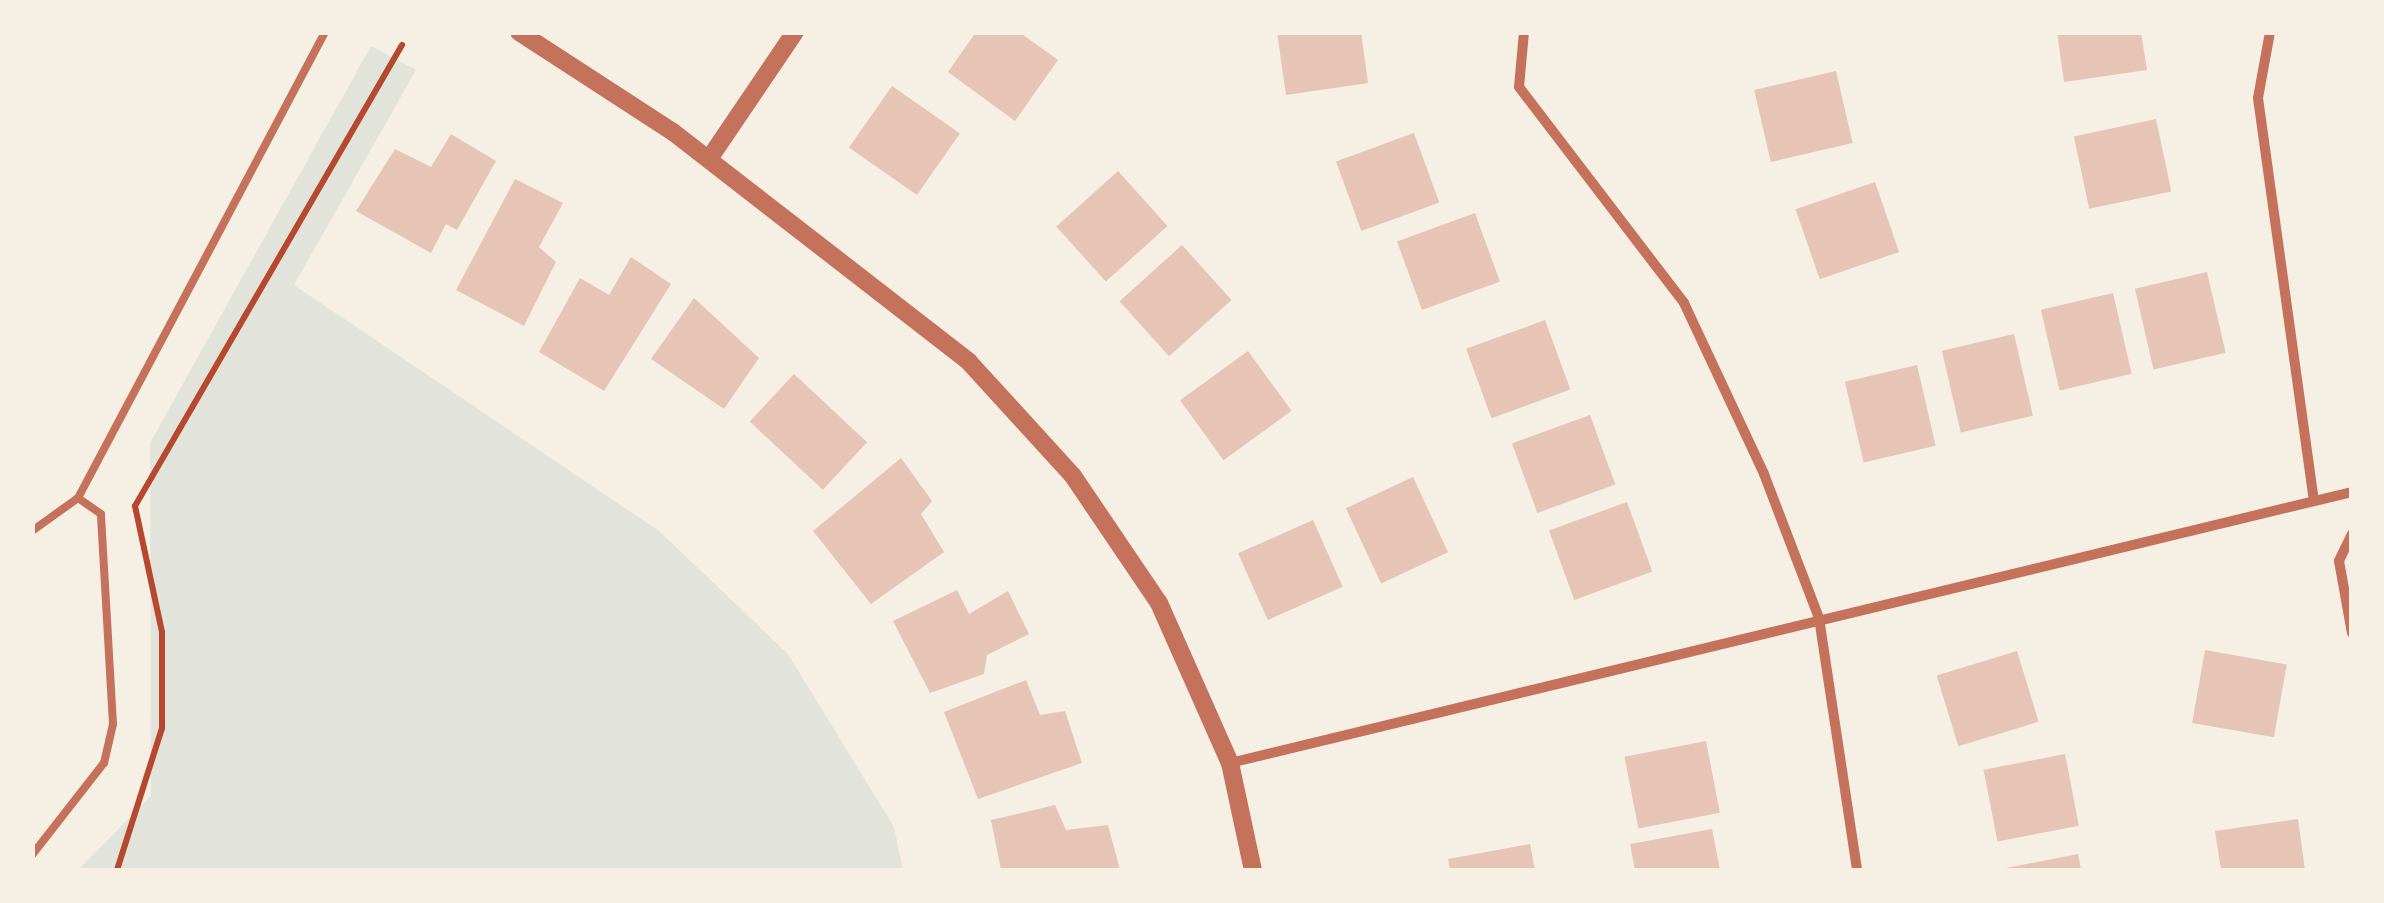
<!DOCTYPE html>
<html>
<head>
<meta charset="utf-8">
<style>
  body { margin:0 }
  #map { position:relative; width:2384px; height:903px; overflow:hidden; background:#f6efe4; font-family:"Public Sans",sans-serif }
  div>[style] { position:absolute }
  [style*='--x'] { left:calc(var(--x)*1px); top:calc(var(--y)*1px); width:calc(var(--w)*1px); rotate:calc(var(--a)*1deg) }
  .green>* { inset:0; background:#e2e4dc }
  .building>* { inset:0; background:#e6c5b7; transform-origin:0 0 }
  .path>* { height:6px; margin:-3px; padding:0 3px; transform-origin:3px; border-radius:3px; background:#b5482f }
  .service>* { height:8px; margin:-4px; padding:0 4px; transform-origin:4px; border-radius:4px; background:#c5725c }
  .minor>* { height:10px; margin:-5px; padding:0 5px; transform-origin:5px; border-radius:5px; background:#c5725c }
  .tertiary>* { height:18px; margin:-9px; padding:0 9px; transform-origin:9px; border-radius:9px; background:#c5725c }
  span { translate:-50% -50%; white-space:nowrap; text-align:center; line-height:1.15; -webkit-text-stroke:8px #f6efe4; paint-order:stroke }
  .frame { position:absolute; inset:0; border:35px solid #f6efe4; pointer-events:none }
</style>
</head>
<body>
<div id="map">
  <div class="green">
    <div style="clip-path:polygon(371px 46px,416px 70px,294px 285px,659px 531px,788px 654px,894px 827px,903px 870px,78px 870px,151px 796px,150px 443px)"></div>
  </div>
  <div class="building">
    <div style="clip-path:polygon(976px 32px,1019px 32px,1058px 60px,1015px 121px,948px 72px)"></div>
    <div style="clip-path:polygon(1277px 32px,1361px 32px,1368px 83px,1286px 95px)"></div>
    <div style="clip-path:polygon(2057px 32px,2141px 32px,2147px 70px,2064px 82px)"></div>
    <div style="left:1836px;top:71px;width:74px;height:84px;rotate:77deg"></div>
    <div style="left:892px;top:86px;width:83px;height:75px;rotate:35deg"></div>
    <div style="left:2156px;top:119px;width:74px;height:84px;rotate:78deg"></div>
    <div style="left:1414px;top:133px;width:74px;height:83px;rotate:70deg"></div>
    <div style="clip-path:polygon(451px 134px,496px 161px,457px 230px,446px 224px,431px 253px,356px 211px,395px 149px,431px 167px)"></div>
    <div style="left:1118px;top:171px;width:74px;height:83px;rotate:48deg"></div>
    <div style="clip-path:polygon(515px 179px,563px 203px,539px 247px,556px 262px,524px 326px,456px 290px)"></div>
    <div style="left:1875px;top:182px;width:74px;height:84px;rotate:71deg"></div>
    <div style="left:1475px;top:213px;width:73px;height:83px;rotate:70deg"></div>
    <div style="left:1182px;top:245px;width:74px;height:84px;rotate:48deg"></div>
    <div style="clip-path:polygon(631px 257px,671px 284px,604px 391px,539px 352px,580px 278px,609px 295px)"></div>
    <div style="left:2207px;top:272px;width:83px;height:74px;rotate:77deg"></div>
    <div style="left:2113px;top:293px;width:83px;height:74px;rotate:77deg"></div>
    <div style="clip-path:polygon(694px 298px,759px 358px,724px 409px,651px 359px)"></div>
    <div style="left:1545px;top:320px;width:74px;height:84px;rotate:70deg"></div>
    <div style="left:2014px;top:334px;width:84px;height:74px;rotate:77deg"></div>
    <div style="left:1248px;top:351px;width:74px;height:84px;rotate:54deg"></div>
    <div style="left:1917px;top:365px;width:83px;height:74px;rotate:77deg"></div>
    <div style="left:794px;top:374px;width:100px;height:65px;rotate:43deg"></div>
    <div style="left:1590px;top:415px;width:74px;height:83px;rotate:70deg"></div>
    <div style="clip-path:polygon(901px 458px,932px 501px,921px 514px,944px 552px,871px 604px,813px 531px)"></div>
    <div style="left:1413px;top:477px;width:83px;height:74px;rotate:65deg"></div>
    <div style="left:1627px;top:502px;width:74px;height:83px;rotate:70deg"></div>
    <div style="left:1313px;top:520px;width:73px;height:82px;rotate:66deg"></div>
    <div style="clip-path:polygon(957px 590px,969px 614px,1008px 591px,1029px 634px,987px 655px,984px 674px,930px 693px,893px 621px)"></div>
    <div style="left:2205px;top:650px;width:83px;height:74px;rotate:10deg"></div>
    <div style="left:2017px;top:651px;width:74px;height:84px;rotate:73deg"></div>
    <div style="clip-path:polygon(1026px 680px,1040px 715px,1065px 711px,1082px 763px,978px 799px,944px 712px)"></div>
    <div style="left:1706px;top:741px;width:73px;height:83px;rotate:79deg"></div>
    <div style="left:2065px;top:754px;width:73px;height:83px;rotate:79deg"></div>
    <div style="clip-path:polygon(1055px 805px,1066px 830px,1108px 825px,1120px 870px,1001px 870px,991px 820px)"></div>
    <div style="clip-path:polygon(2298px 819px,2305px 870px,2221px 870px,2215px 831px)"></div>
    <div style="clip-path:polygon(1712px 829px,1720px 870px,1635px 870px,1630px 844px)"></div>
    <div style="clip-path:polygon(1530px 844px,1535px 870px,1450px 870px,1448px 859px)"></div>
    <div style="clip-path:polygon(2078px 854px,2081px 870px,2002px 870px,2001px 869px)"></div>
  </div>
  <div class="path">
    <div style="--x:117;--y:870;--w:149;--a:-72.4"></div>
    <div style="--x:162;--y:728;--w:96;--a:-90"></div>
    <div style="--x:162;--y:632;--w:129;--a:-102.1"></div>
    <div style="--x:135;--y:506;--w:533;--a:-59.92"></div>
  </div>
  <div class="service">
    <div style="--x:32;--y:531;--w:57;--a:-35.7"></div>
    <div style="--x:78;--y:498;--w:527;--a:-62.07"></div>
    <div style="--x:32;--y:855;--w:117;--a:-52"></div>
    <div style="--x:104;--y:763;--w:40;--a:-77"></div>
    <div style="--x:113;--y:724;--w:210;--a:-93.3"></div>
    <div style="--x:101;--y:514;--w:28;--a:-145"></div>
  </div>
  <div class="minor">
    <div style="--x:1524;--y:32;--w:55;--a:95.2"></div>
    <div style="--x:1519;--y:87;--w:272;--a:52.6"></div>
    <div style="--x:1684;--y:303;--w:189;--a:64.9"></div>
    <div style="--x:1764;--y:474;--w:154;--a:69.1"></div>
    <div style="--x:1819;--y:618;--w:255;--a:81.4"></div>
    <div style="--x:2270;--y:32;--w:67;--a:100.3"></div>
    <div style="--x:2258;--y:98;--w:402;--a:82.1"></div>
    <div style="--x:2352;--y:534;--w:30;--a:116"></div>
    <div style="--x:2339;--y:561;--w:73;--a:79.8"></div>
    <div style="--x:1230;--y:763;--w:1154;--a:-13.58"></div>
  </div>
  <div class="tertiary">
    <div style="--x:519;--y:32;--w:184;--a:33"></div>
    <div style="--x:673;--y:132;--w:375;--a:37.8"></div>
    <div style="--x:969;--y:362;--w:154;--a:47.6"></div>
    <div style="--x:1073;--y:476;--w:153;--a:55.9"></div>
    <div style="--x:1159;--y:603;--w:175;--a:66.1"></div>
    <div style="--x:1230;--y:763;--w:109;--a:77.9"></div>
    <div style="--x:709;--y:159;--w:153;--a:-55.9"></div>
  </div>
  <div class="frame"></div>
</div>
</body>
</html>
